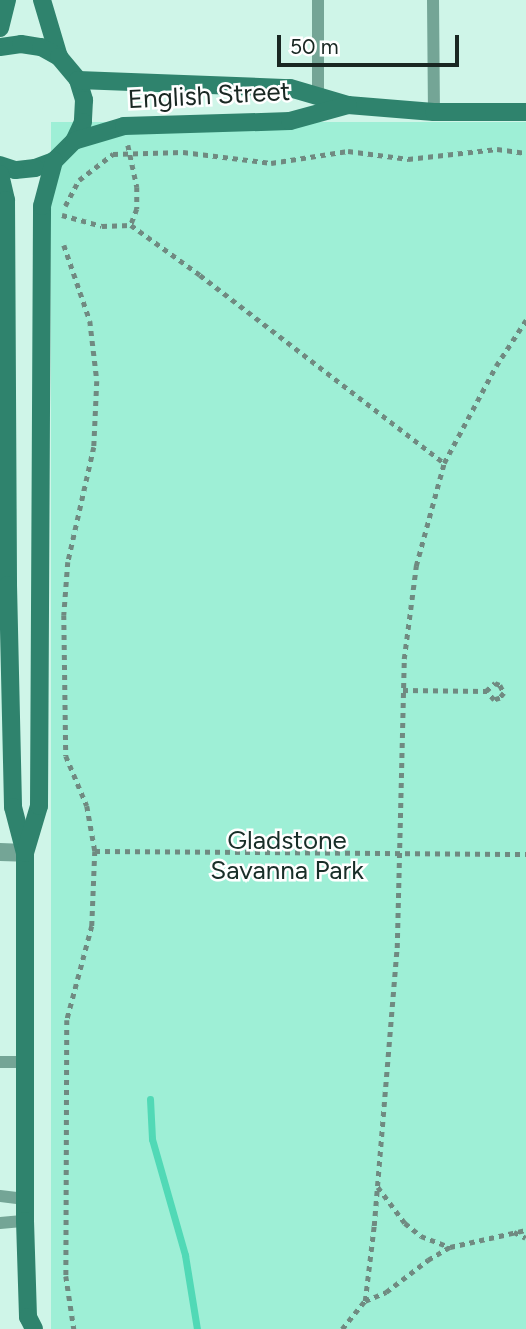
<!DOCTYPE html>
<html>
<head>
<meta charset="utf-8">
<style>
  body { margin:0 }
  #map { position:relative; width:526px; height:1329px; overflow:hidden; background:#cff5e8; font-family:Figtree,sans-serif }
  div>[style] { position:absolute }
  [style*='--x'] { left:calc(var(--x)*1px); top:calc(var(--y)*1px); width:calc(var(--w)*1px); rotate:calc(var(--a)*1deg) }
  .green>* { inset:0; background:#9eefd6; transform-origin:0 0 }
  .stream>* { height:7px; margin:-3.5px; padding:0 3.5px; transform-origin:3.5px; border-radius:3.5px; background:#51d9b6 }
  .path>* { height:4.5px; margin-top:-2.25px; transform-origin:0; background:repeating-linear-gradient(90deg,#708a81 0 5px,transparent 0 10px) }
  .lane>* { height:12px; margin:-6px; padding:0 6px; transform-origin:6px; border-radius:6px; background:#74a596 }
  .street>* { height:18px; margin:-9px; padding:0 9px; transform-origin:9px; border-radius:9px; background:#74a596 }
  .secondary>* { height:18px; margin:-9px; padding:0 9px; transform-origin:9px; border-radius:9px; background:#2f836d }
  span { translate:-50% -50%; white-space:nowrap; text-align:center; line-height:1.15; -webkit-text-stroke:5px #fff; paint-order:stroke }
  .street-label { font-size:26px; color:#192722 }
  .park-label { font-size:26px; color:#182e28 }
  .scale { position:absolute; left:277px; top:35px; width:182px; height:32px; box-sizing:border-box; border:4px solid #192722; border-top:0; padding-left:9px; font-size:21px; line-height:24px; white-space:nowrap; color:#192722; -webkit-text-stroke:5px #fff; paint-order:stroke }
</style>
</head>
<body>
<div id="map">
  <div class="green">
    <div style="left:526px;top:122px;width:1207px;height:475px;rotate:90deg"></div>
  </div>
  <div class="stream">
    <div style="--x:150;--y:1099;--w:40;--a:87.1"></div>
    <div style="--x:152;--y:1139;--w:121;--a:74.1"></div>
    <div style="--x:185;--y:1255;--w:75;--a:80.8"></div>
  </div>
  <div class="path">
    <div style="--x:128;--y:145;--w:43;--a:77.9"></div>
    <div style="--x:137;--y:187;--w:22;--a:90"></div>
    <div style="--x:137;--y:209;--w:17;--a:111"></div>
    <div style="--x:65;--y:206;--w:30;--a:-62"></div>
    <div style="--x:79;--y:180;--w:43;--a:-37.4"></div>
    <div style="--x:113;--y:154;--w:70;--a:-1.6"></div>
    <div style="--x:183;--y:152;--w:89;--a:7.1"></div>
    <div style="--x:271;--y:163;--w:78;--a:-8.9"></div>
    <div style="--x:348;--y:151;--w:61;--a:7.6"></div>
    <div style="--x:408;--y:159;--w:90;--a:-6.4"></div>
    <div style="--x:497;--y:149;--w:29;--a:8"></div>
    <div style="--x:62;--y:215;--w:41;--a:15.4"></div>
    <div style="--x:102;--y:226;--w:29;--a:-2"></div>
    <div style="--x:131;--y:225;--w:85;--a:35.9"></div>
    <div style="--x:200;--y:275;--w:308;--a:37.6"></div>
    <div style="--x:64;--y:245;--w:80;--a:71.1"></div>
    <div style="--x:90;--y:321;--w:60;--a:83.3"></div>
    <div style="--x:97;--y:381;--w:66;--a:92.6"></div>
    <div style="--x:94;--y:447;--w:118;--a:102.7"></div>
    <div style="--x:68;--y:562;--w:53;--a:94.3"></div>
    <div style="--x:64;--y:615;--w:141;--a:89.2"></div>
    <div style="--x:66;--y:756;--w:54;--a:67.2"></div>
    <div style="--x:87;--y:806;--w:46;--a:79.9"></div>
    <div style="--x:95;--y:851;--w:75;--a:92.3"></div>
    <div style="--x:92;--y:926;--w:97;--a:104.9"></div>
    <div style="--x:67;--y:1020;--w:256;--a:90.2"></div>
    <div style="--x:66;--y:1276;--w:54;--a:81.4"></div>
    <div style="--x:403;--y:690;--w:83;--a:0.7"></div>
    <div style="--x:486;--y:691;--w:12;--a:-42"></div>
    <div style="--x:495;--y:683;--w:5;--a:22"></div>
    <div style="--x:500;--y:685;--w:9;--a:63"></div>
    <div style="--x:504;--y:693;--w:6;--a:129"></div>
    <div style="--x:500;--y:698;--w:6;--a:162"></div>
    <div style="--x:494;--y:700;--w:12;--a:-132"></div>
    <div style="--x:95;--y:851;--w:431;--a:0.4"></div>
    <div style="--x:378;--y:1187;--w:45;--a:53.1"></div>
    <div style="--x:405;--y:1223;--w:21;--a:39"></div>
    <div style="--x:421;--y:1236;--w:31;--a:21"></div>
    <div style="--x:514;--y:1232;--w:13;--a:27"></div>
    <div style="--x:365;--y:1301;--w:23;--a:-23"></div>
    <div style="--x:386;--y:1292;--w:53;--a:-37.3"></div>
    <div style="--x:428;--y:1260;--w:26;--a:-31"></div>
    <div style="--x:450;--y:1247;--w:78;--a:-12.6"></div>
    <div style="--x:342;--y:1329;--w:36;--a:-51"></div>
    <div style="--x:365;--y:1301;--w:76;--a:-83.2"></div>
    <div style="--x:374;--y:1226;--w:279;--a:-85.3"></div>
    <div style="--x:397;--y:948;--w:289;--a:-88.6"></div>
    <div style="--x:404;--y:659;--w:94;--a:-82.6"></div>
    <div style="--x:416;--y:566;--w:107;--a:-74.8"></div>
    <div style="--x:444;--y:463;--w:110;--a:-61.8"></div>
    <div style="--x:496;--y:366;--w:55;--a:-56.9"></div>
  </div>
  <div class="lane">
    <div style="--x:318;--y:0;--w:96;--a:90"></div>
    <div style="--x:433;--y:0;--w:112;--a:89.5"></div>
    <div style="--x:0;--y:1062;--w:25;--a:0"></div>
    <div style="--x:0;--y:1196;--w:25;--a:7"></div>
    <div style="--x:0;--y:1223;--w:25;--a:-5"></div>
  </div>
  <div class="street">
    <div style="--x:0;--y:852;--w:25;--a:2"></div>
  </div>
  <div class="secondary">
    <div style="--x:42;--y:0;--w:59;--a:73.4"></div>
    <div style="--x:0;--y:28;--w:29;--a:-76"></div>
    <div style="--x:0;--y:47;--w:21;--a:-8"></div>
    <div style="--x:21;--y:44;--w:20;--a:9"></div>
    <div style="--x:41;--y:47;--w:21;--a:29"></div>
    <div style="--x:59;--y:57;--w:30;--a:50"></div>
    <div style="--x:78;--y:80;--w:21;--a:73"></div>
    <div style="--x:84;--y:100;--w:22;--a:93"></div>
    <div style="--x:83;--y:122;--w:21;--a:115"></div>
    <div style="--x:74;--y:141;--w:28;--a:135"></div>
    <div style="--x:54;--y:161;--w:20;--a:160"></div>
    <div style="--x:35;--y:168;--w:20;--a:174"></div>
    <div style="--x:15;--y:170;--w:16;--a:-162"></div>
    <div style="--x:78;--y:80;--w:212;--a:2.2"></div>
    <div style="--x:290;--y:88;--w:60;--a:16.3"></div>
    <div style="--x:348;--y:105;--w:86;--a:4.7"></div>
    <div style="--x:434;--y:112;--w:92;--a:0"></div>
    <div style="--x:74;--y:141;--w:52;--a:-16.7"></div>
    <div style="--x:124;--y:126;--w:166;--a:-1.7"></div>
    <div style="--x:290;--y:121;--w:60;--a:-15.4"></div>
    <div style="--x:0;--y:174;--w:27;--a:77"></div>
    <div style="--x:6;--y:200;--w:385;--a:89.7"></div>
    <div style="--x:8;--y:585;--w:222;--a:88.7"></div>
    <div style="--x:13;--y:807;--w:48;--a:75.4"></div>
    <div style="--x:25;--y:853;--w:368;--a:90"></div>
    <div style="--x:25;--y:1221;--w:96;--a:88.2"></div>
    <div style="--x:28;--y:1317;--w:13;--a:63"></div>
    <div style="--x:25;--y:853;--w:49;--a:-73.4"></div>
    <div style="--x:39;--y:806;--w:600;--a:-89.71"></div>
    <div style="--x:42;--y:206;--w:47;--a:-75.1"></div>
  </div>
  <div class="street-label">
    <span style="left:209px;top:96px;rotate:-3deg">English Street</span>
  </div>
  <div class="park-label">
    <span style="left:287px;top:856px">Gladstone<br>Savanna Park</span>
  </div>
  <div class="scale">50 m</div>
</div>
</body>
</html>
